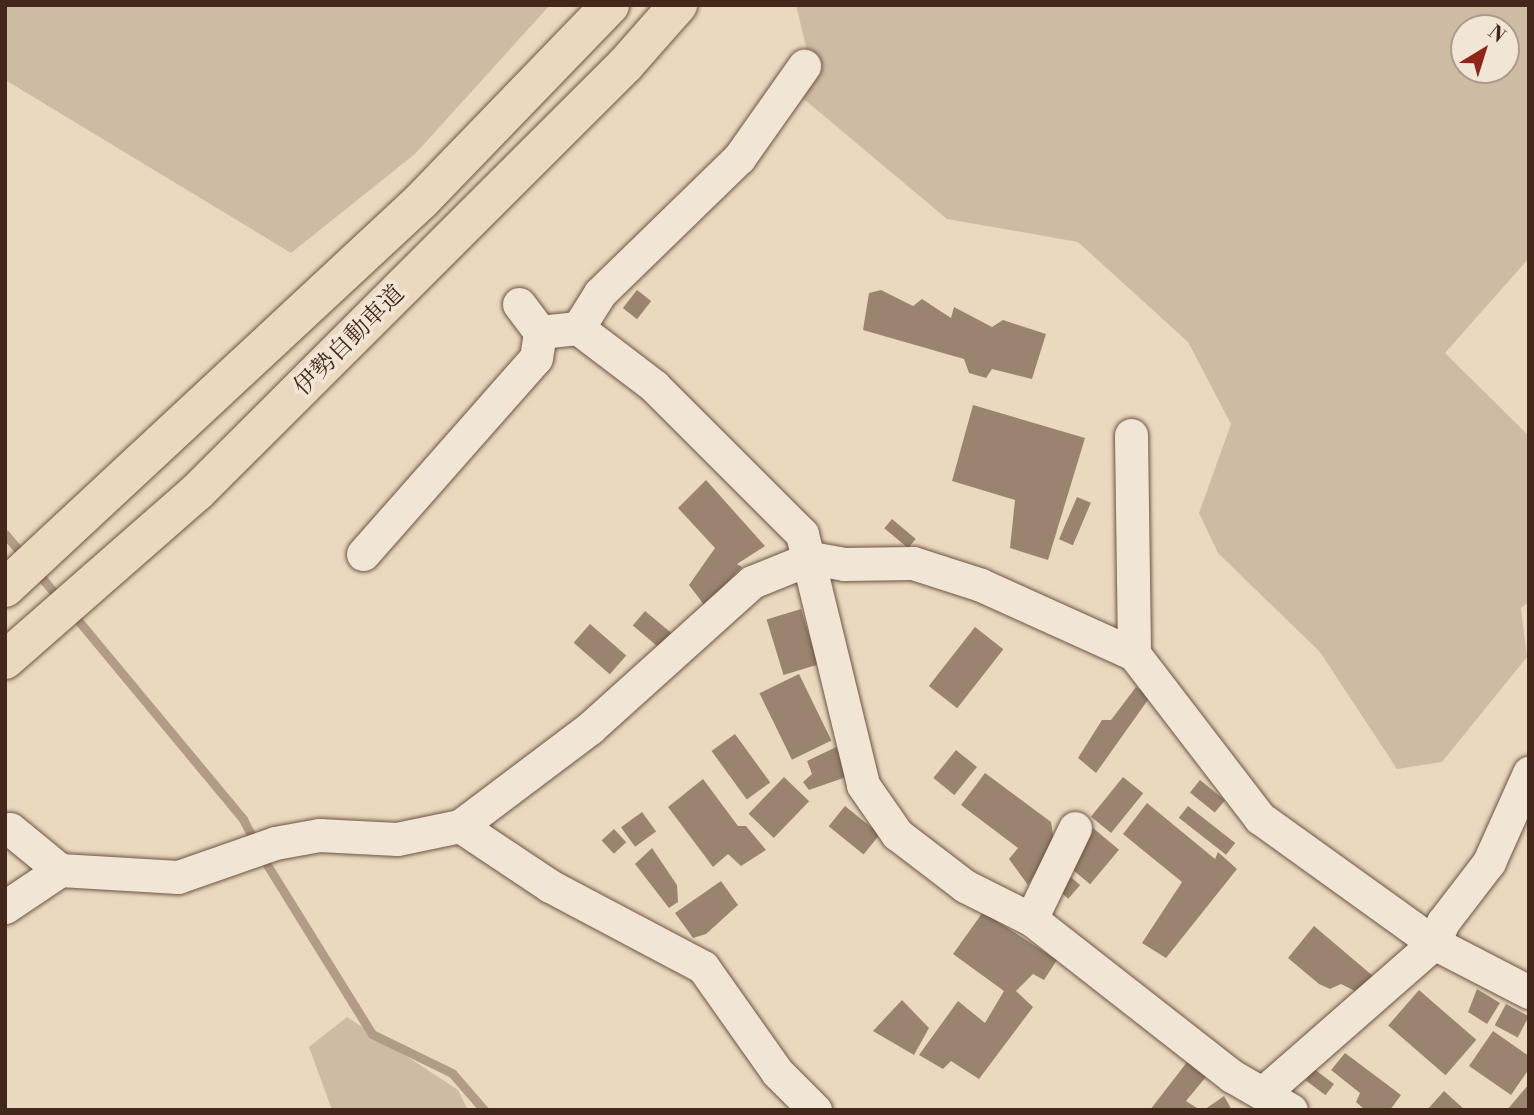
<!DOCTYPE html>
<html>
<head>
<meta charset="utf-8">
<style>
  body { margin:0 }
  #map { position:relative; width:1534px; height:1115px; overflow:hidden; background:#ead9bf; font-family:"Libre Bodoni","Noto Serif JP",serif }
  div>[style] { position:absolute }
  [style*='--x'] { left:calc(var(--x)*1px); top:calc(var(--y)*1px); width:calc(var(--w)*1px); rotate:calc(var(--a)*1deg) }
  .green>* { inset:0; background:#cebba3 }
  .stream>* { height:9px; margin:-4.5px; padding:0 4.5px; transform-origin:4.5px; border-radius:4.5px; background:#b29c87 }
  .building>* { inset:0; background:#9a8470; transform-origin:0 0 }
  .roads { filter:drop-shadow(0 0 2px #6e5444) drop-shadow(0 0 2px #6e5444) }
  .minor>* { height:33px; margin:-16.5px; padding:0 16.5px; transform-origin:16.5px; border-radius:16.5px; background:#f1e6d5 }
  .motorway>* { height:38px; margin:-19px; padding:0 19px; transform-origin:19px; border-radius:19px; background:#ead9bf }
  span { translate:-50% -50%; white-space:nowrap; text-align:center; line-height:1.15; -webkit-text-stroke:7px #f1e6d5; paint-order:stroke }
  .street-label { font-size:24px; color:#44271b }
  .frame { position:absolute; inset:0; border:7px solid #44271b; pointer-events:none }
  .north { position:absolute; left:1450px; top:14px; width:70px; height:70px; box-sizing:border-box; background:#f1e6d5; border:2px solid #ac9a8b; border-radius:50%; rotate:38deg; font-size:19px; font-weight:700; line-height:28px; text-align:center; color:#44271b }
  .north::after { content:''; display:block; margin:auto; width:24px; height:32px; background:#8f2418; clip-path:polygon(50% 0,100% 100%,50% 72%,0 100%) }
</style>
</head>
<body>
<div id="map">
  <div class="green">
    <div style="clip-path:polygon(5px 5px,550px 5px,415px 154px,291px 253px,7px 81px)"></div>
    <div style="clip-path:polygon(evenodd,796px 5px,1529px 5px,1529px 258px,1445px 353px,1529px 436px,1529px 602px,1521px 608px,1527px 657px,1442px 762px,1397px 769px,1320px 652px,1218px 553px,1199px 513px,1231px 424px,1188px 342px,1078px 242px,947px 219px,799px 95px,806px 47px,796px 5px,1464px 28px,1506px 28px,1506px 70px,1464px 70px,1464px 28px)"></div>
    <div style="clip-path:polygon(347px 1017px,458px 1090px,468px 1110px,332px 1110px,309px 1047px)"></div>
  </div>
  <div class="stream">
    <div style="--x:5;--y:534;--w:30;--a:50"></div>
    <div style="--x:36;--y:571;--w:38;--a:50"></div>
    <div style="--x:72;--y:613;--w:268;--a:50.3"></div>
    <div style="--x:243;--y:819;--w:27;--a:63"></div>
    <div style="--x:261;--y:855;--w:211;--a:58.2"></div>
    <div style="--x:372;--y:1034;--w:89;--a:26"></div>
    <div style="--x:452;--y:1073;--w:49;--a:49.1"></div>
  </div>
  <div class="building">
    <div style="left:637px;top:290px;width:18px;height:23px;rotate:38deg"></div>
    <div style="clip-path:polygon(881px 290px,913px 306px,922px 299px,951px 318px,954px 307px,992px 327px,1003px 320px,1046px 334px,1032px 379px,992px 369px,986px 378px,969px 373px,964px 359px,863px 330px,869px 293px)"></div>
    <div style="clip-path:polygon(973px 405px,1085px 438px,1048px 560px,1010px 548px,1015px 500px,952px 481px)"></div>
    <div style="clip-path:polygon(706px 480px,765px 546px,737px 564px,742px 567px,705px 606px,689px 585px,715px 548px,678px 508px)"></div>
    <div style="left:1077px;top:497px;width:15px;height:46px;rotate:23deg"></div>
    <div style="left:892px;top:519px;width:31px;height:12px;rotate:40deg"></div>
    <div style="left:801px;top:609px;width:58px;height:36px;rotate:73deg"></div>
    <div style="left:645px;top:611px;width:34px;height:19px;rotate:40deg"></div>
    <div style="left:590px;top:624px;width:48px;height:25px;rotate:41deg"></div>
    <div style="left:975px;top:627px;width:36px;height:75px;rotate:38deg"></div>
    <div style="left:799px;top:674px;width:74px;height:44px;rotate:64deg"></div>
    <div style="clip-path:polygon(1136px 687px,1150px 697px,1096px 773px,1078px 758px,1102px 720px,1111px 720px)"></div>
    <div style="left:735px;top:734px;width:60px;height:29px;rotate:54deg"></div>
    <div style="clip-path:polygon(836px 747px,849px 776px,809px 790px,803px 782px,812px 774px,807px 761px)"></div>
    <div style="left:956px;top:750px;width:27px;height:36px;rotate:39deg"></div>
    <div style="clip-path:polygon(985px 773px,1051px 822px,1054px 842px,1028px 885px,1009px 859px,1018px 848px,961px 805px)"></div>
    <div style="left:784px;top:777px;width:35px;height:51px;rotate:44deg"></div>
    <div style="left:1123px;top:777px;width:26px;height:51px;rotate:39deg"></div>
    <div style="clip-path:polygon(703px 779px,738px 826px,746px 826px,766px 850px,741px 866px,728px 854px,713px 867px,668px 807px)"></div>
    <div style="left:1200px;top:780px;width:32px;height:16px;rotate:39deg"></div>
    <div style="clip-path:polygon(1147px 803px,1215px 859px,1218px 852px,1237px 869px,1166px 958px,1142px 943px,1182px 882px,1123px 834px)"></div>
    <div style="left:845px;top:806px;width:45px;height:26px;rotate:39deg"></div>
    <div style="left:1188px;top:806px;width:60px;height:15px;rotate:38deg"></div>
    <div style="left:642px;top:812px;width:24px;height:26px;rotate:54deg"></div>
    <div style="left:1093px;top:828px;width:34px;height:45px;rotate:40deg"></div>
    <div style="left:614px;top:829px;width:18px;height:17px;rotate:47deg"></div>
    <div style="clip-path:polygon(652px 848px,677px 885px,678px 902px,669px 908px,635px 864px)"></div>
    <div style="left:1065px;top:872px;width:20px;height:18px;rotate:41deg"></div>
    <div style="clip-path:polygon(721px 881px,738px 905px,706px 934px,693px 938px,675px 913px)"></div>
    <div style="clip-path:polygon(983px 912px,1057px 960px,1044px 980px,1033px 974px,1016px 991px,1033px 1007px,979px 1079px,951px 1061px,943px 1069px,919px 1055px,958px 1001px,985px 1023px,1004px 991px,953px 954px)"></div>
    <div style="clip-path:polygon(1314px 926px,1373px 976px,1359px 993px,1341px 984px,1330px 989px,1319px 984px,1288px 958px)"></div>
    <div style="clip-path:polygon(1477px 989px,1500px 1003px,1487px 1024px,1468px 1012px)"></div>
    <div style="left:1419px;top:990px;width:76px;height:47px;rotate:41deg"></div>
    <div style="clip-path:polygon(902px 1000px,929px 1028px,914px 1055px,873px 1031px)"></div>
    <div style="left:1506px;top:1004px;width:26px;height:24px;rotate:28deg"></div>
    <div style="clip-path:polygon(1493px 1031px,1529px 1056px,1529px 1069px,1511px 1095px,1469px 1066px)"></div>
    <div style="clip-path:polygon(1345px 1053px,1401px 1095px,1390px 1110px,1365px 1110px,1356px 1102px,1360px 1093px,1331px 1070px)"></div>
    <div style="clip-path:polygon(1191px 1057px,1210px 1072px,1186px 1101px,1200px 1110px,1150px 1110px)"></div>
    <div style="left:1314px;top:1069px;width:25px;height:14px;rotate:37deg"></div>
    <div style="clip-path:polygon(1529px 1084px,1529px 1110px,1507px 1110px)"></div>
    <div style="clip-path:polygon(1444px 1091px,1465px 1110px,1427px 1110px)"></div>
    <div style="clip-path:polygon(1224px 1096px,1232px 1110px,1204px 1110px)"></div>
  </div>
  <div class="roads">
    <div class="minor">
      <div style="--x:519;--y:304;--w:35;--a:53"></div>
      <div style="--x:540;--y:332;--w:38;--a:-6"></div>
      <div style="--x:578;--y:328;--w:96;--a:37.3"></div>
      <div style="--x:654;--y:386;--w:209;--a:45"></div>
      <div style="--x:802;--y:534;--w:258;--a:76.3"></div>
      <div style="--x:863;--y:785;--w:60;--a:55.2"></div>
      <div style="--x:897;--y:834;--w:86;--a:37.4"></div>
      <div style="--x:965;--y:886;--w:74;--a:26.6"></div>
      <div style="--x:1031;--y:919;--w:255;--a:38"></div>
      <div style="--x:1232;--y:1076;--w:68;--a:30"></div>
      <div style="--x:578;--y:328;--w:41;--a:-57.8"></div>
      <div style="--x:600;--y:293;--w:194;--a:-44.2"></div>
      <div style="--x:739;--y:158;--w:113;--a:-54.8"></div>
      <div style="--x:1131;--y:435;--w:219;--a:89.2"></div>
      <div style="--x:363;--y:554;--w:261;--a:-48.6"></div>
      <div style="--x:536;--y:358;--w:26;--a:-81"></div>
      <div style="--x:460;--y:826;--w:108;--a:33.7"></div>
      <div style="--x:550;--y:886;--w:173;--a:27.9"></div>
      <div style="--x:703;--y:967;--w:128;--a:54.8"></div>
      <div style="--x:777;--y:1072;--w:54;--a:45"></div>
      <div style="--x:10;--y:829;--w:65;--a:39.4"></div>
      <div style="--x:5;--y:907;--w:66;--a:-33.9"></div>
      <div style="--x:60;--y:870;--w:118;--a:3.4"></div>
      <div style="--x:178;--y:877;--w:103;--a:-19.3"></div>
      <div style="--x:275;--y:843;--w:45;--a:-10.3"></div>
      <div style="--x:319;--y:835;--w:78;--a:2.9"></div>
      <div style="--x:397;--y:839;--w:64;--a:-11.7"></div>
      <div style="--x:460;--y:826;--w:163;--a:-37"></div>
      <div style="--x:590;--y:728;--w:218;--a:-42"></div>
      <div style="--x:752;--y:582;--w:64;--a:-22.1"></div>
      <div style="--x:811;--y:558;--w:34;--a:10"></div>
      <div style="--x:844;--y:564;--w:69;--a:-0.8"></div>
      <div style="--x:913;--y:563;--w:71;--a:17.9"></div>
      <div style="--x:981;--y:585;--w:168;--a:24.3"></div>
      <div style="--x:1134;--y:654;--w:207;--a:52.5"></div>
      <div style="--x:1260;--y:818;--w:214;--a:35.7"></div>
      <div style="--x:1434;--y:943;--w:107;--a:27.3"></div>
      <div style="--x:1031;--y:919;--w:101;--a:-64.2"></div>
      <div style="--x:1264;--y:1092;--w:226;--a:-41.2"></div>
      <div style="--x:1434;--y:943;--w:23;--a:-67"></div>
      <div style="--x:1443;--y:922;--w:76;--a:-52.5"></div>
      <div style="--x:1489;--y:862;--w:98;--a:-65.8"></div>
    </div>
    <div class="motorway">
      <div style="--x:5;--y:588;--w:568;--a:-42.93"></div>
      <div style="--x:421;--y:201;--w:272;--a:-46"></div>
      <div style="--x:5;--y:660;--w:255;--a:-41.2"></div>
      <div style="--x:197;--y:492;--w:606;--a:-44.93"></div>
      <div style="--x:626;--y:64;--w:79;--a:-48.6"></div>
    </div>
  </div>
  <div class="street-label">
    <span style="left:350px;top:341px;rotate:-45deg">伊勢自動車道</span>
  </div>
  <div class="frame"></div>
  <div class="north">N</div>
</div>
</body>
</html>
